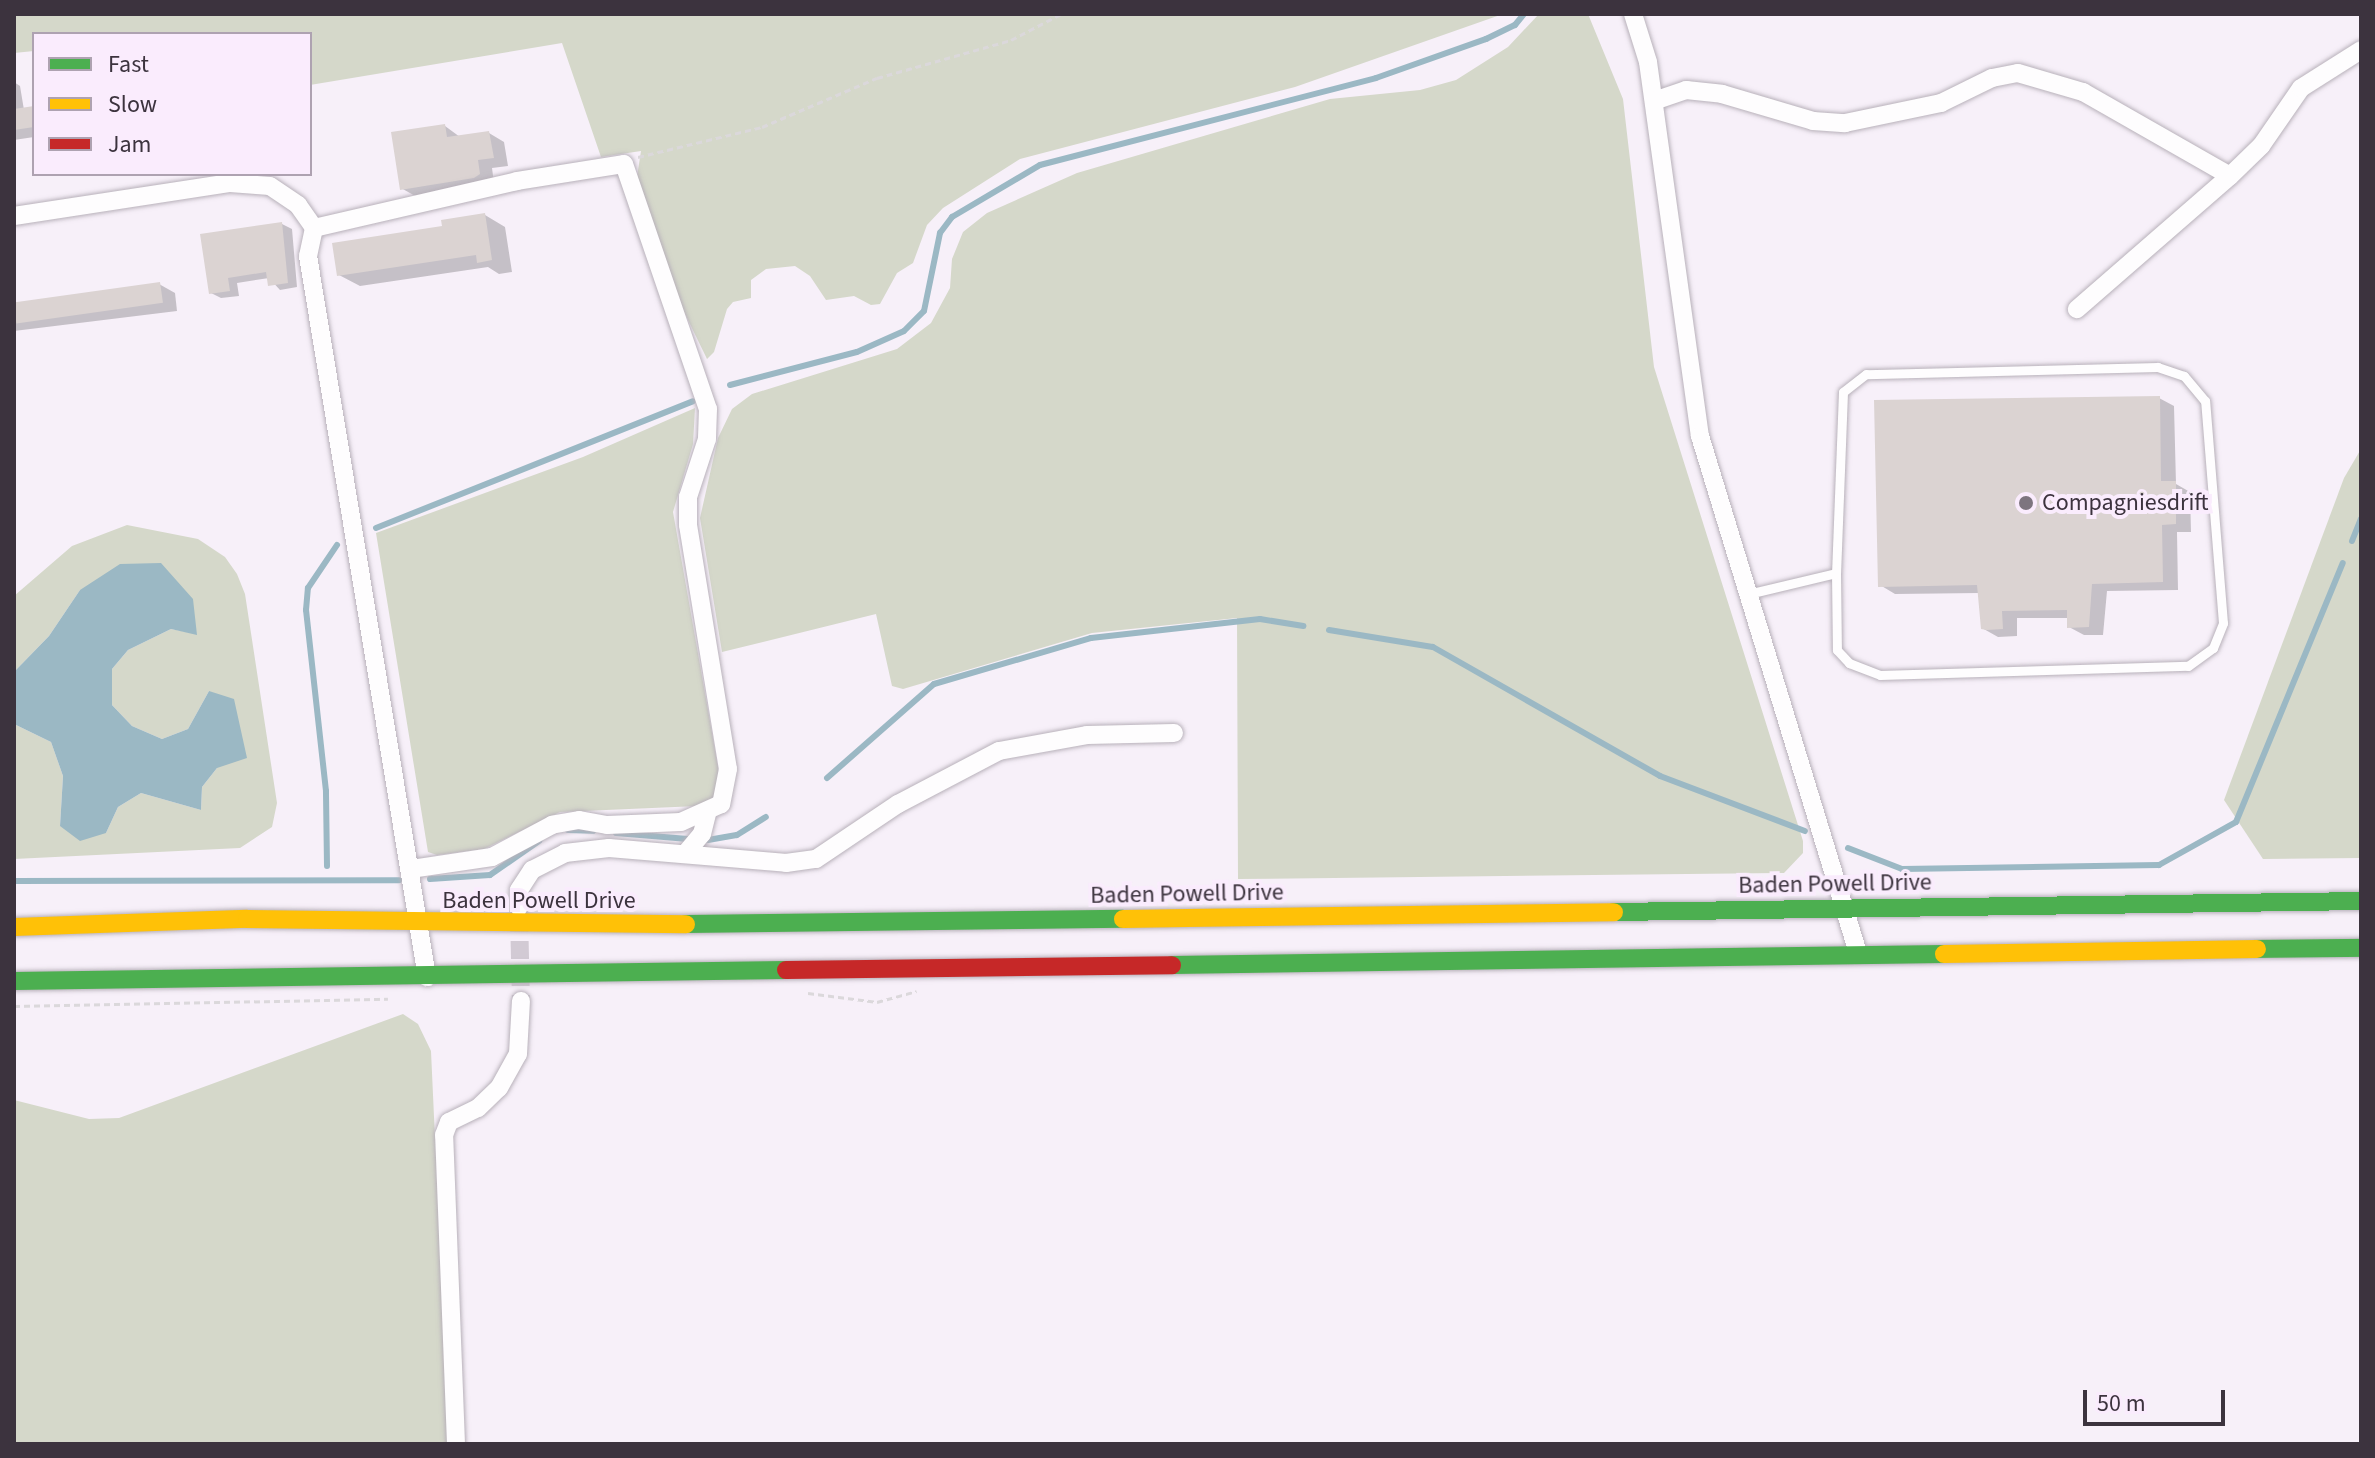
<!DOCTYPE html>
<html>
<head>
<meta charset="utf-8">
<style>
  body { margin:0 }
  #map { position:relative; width:2375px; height:1458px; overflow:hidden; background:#f7f0f9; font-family:"Source Sans 3",sans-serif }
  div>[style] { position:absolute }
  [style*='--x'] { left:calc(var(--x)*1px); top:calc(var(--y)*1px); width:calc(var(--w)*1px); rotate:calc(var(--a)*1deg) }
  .green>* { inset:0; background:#d5d8ca }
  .water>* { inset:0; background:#9bb8c4 }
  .shadow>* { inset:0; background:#0003 }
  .stream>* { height:6px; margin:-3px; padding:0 3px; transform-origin:3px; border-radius:3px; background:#9bb8c4 }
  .building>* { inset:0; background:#dbd3d2; transform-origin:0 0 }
  .street-tunnel>* { height:18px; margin-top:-9px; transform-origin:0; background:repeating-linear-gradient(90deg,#d2cad4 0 18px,transparent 0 27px) }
  .path>* { height:3px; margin-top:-1.5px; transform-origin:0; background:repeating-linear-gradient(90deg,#dbd8db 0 6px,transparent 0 10px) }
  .roads { filter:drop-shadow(0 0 2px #b8b1ba) drop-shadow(0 0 2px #b8b1ba) }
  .lane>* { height:9px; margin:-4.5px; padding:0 4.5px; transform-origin:4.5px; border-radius:4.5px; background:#fefdfe }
  .street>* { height:18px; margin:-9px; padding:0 9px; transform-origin:9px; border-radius:9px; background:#fefdfe }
  .fast>* { height:18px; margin:-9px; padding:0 9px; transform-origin:9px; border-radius:9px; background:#4caf50 }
  .slow>* { height:18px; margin:-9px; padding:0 9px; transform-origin:9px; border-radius:9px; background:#ffc107 }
  .jam>* { height:18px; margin:-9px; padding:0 9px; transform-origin:9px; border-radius:9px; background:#c62828 }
  .dots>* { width:22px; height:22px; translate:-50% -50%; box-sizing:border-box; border:4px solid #faecfd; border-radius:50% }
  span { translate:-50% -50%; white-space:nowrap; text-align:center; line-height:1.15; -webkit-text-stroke:8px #faecfd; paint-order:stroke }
  .poi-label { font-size:24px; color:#3c333e }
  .left { translate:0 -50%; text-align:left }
  .street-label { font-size:24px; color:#3c333e }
  .frame { position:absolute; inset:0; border:16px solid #3c333e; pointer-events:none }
  .legend { position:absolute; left:32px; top:32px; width:280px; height:144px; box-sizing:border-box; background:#faecfd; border:2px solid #aea2b1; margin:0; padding:10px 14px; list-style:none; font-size:24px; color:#3c333e }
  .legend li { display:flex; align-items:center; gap:16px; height:40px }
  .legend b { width:40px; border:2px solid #aea2b1 }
  .scale { position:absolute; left:2083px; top:1390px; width:142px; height:36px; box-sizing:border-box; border:4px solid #3c333e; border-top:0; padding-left:10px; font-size:24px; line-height:28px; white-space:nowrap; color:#3c333e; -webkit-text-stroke:6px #faecfd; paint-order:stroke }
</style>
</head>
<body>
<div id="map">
  <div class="green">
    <div style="clip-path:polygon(14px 14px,1503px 14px,1295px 87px,1020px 159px,943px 208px,927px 225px,913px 263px,897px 273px,880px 304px,871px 305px,854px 296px,826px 300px,810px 276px,795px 266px,766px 269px,751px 280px,751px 298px,733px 302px,727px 309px,714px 352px,707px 359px,673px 289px,637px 177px,641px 151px,601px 157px,562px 43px,310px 85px,310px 34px,34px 34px,34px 51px,14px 53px)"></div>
    <div style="clip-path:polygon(1539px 14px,1588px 14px,1623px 99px,1654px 367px,1803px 841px,1803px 853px,1784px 873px,1238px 879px,1237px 618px,1092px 633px,903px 689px,892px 686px,876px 614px,722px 652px,700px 518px,718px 438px,732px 409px,752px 394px,897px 349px,931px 323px,950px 288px,952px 259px,963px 232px,987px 213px,1077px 173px,1330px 99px,1420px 90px,1456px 80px,1508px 47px)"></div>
    <div style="clip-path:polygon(695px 408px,693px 444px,673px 512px,720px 778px,714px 798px,698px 806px,560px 812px,484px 849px,437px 855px,428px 852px,376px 533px,583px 457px)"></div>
    <div style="clip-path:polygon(2361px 449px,2361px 858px,2263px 859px,2224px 800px,2344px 478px)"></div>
    <div style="clip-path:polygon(127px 525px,198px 539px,225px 557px,237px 574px,245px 594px,277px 803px,272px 827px,240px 848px,14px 859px,14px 724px,51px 742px,63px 776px,60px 826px,106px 833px,118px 807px,141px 793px,201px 810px,202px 787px,217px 768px,209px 691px,188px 729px,162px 739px,132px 726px,112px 705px,112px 669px,128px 650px,171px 629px,197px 634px,80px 590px,49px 636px,14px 672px,14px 596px,72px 546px)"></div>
    <div style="clip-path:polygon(403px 1014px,418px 1024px,431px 1051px,449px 1444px,14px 1444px,14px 1100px,89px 1119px,119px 1118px)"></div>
  </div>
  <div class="water">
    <div style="clip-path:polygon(161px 563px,193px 599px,197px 635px,171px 629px,128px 650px,112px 669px,112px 705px,132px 726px,162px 739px,188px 729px,209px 691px,234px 699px,247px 758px,217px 768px,202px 787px,201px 810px,141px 793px,118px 807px,106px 833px,80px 841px,60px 826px,63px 776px,51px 742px,14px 724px,14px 672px,49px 636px,80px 590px,120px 564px)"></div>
  </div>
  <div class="shadow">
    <div style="clip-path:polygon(14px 82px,20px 86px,24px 110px,34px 108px,34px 137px,14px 140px)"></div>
    <div style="clip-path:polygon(445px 126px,460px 137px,489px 133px,504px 142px,508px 166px,492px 168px,494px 183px,417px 197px,401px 188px)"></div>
    <div style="clip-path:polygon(485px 215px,505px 227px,512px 272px,499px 274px,488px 267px,360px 286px,339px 275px)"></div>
    <div style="clip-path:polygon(282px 224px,292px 229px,297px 287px,280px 290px,269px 278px,237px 283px,239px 296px,221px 298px,211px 293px)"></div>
    <div style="clip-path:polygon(159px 284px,175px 293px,177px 311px,14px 331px,14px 305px)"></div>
    <div style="clip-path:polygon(2159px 398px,2174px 406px,2176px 484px,2190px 492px,2191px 532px,2177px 532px,2178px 590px,2107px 591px,2103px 635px,2084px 635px,2069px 627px,2069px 618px,2017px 618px,2017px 636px,1998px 637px,1982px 628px,1980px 593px,1895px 594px,1880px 585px)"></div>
  </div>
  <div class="stream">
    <div style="--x:730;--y:385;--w:131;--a:-14.6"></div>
    <div style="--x:857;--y:352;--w:51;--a:-24.1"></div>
    <div style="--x:904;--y:331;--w:28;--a:-45"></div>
    <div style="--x:924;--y:311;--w:80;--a:-78.4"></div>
    <div style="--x:940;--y:233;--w:20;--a:-53"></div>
    <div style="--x:952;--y:217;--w:102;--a:-30.6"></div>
    <div style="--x:1040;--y:165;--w:347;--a:-14.5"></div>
    <div style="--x:1376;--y:78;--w:117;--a:-19.5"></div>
    <div style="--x:1486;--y:39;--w:32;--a:-26"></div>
    <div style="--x:1515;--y:25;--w:14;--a:-51"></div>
    <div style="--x:376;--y:528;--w:341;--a:-21.8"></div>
    <div style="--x:2352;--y:541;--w:24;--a:-68"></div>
    <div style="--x:1329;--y:630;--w:105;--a:9.3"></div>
    <div style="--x:1433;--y:647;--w:261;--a:29.6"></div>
    <div style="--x:1660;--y:776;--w:155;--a:20.8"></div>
    <div style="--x:827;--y:778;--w:142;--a:-41.3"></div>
    <div style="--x:934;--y:684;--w:164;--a:-16.3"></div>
    <div style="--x:1091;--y:638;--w:170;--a:-6.4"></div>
    <div style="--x:1260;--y:619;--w:44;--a:9.2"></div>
    <div style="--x:568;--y:830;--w:25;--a:2"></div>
    <div style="--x:616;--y:833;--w:72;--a:4.8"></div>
    <div style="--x:708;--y:840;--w:29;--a:-10"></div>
    <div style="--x:737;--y:835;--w:34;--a:-32"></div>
    <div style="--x:1848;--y:848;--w:58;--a:21.3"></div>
    <div style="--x:1902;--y:869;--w:257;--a:-0.9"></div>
    <div style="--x:2159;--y:865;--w:88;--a:-29.2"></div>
    <div style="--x:2236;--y:822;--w:280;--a:-67.6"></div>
    <div style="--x:327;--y:866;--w:75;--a:-90.8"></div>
    <div style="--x:326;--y:791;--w:182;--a:-96.3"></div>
    <div style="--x:306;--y:610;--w:22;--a:-85"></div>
    <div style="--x:308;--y:588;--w:52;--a:-56"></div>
    <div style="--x:430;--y:879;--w:60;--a:-3.8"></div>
    <div style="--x:490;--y:875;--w:60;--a:-34.8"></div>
    <div style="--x:14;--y:881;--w:385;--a:-0.1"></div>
  </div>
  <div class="building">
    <div style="clip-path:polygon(34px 106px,34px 127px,14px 130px,14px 109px)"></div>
    <div style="clip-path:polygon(445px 124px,447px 137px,489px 131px,494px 158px,478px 160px,480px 174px,474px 178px,400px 190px,391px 132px)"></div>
    <div style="clip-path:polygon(485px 213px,492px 260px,477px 263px,476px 255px,337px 276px,332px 243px,442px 226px,441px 220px)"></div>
    <div style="clip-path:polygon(282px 222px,288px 283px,268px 286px,266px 272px,228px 278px,230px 291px,209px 294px,200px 234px)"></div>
    <div style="left:160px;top:282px;width:21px;height:148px;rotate:82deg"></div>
    <div style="clip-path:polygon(2160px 396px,2161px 481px,2176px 481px,2176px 524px,2162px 525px,2163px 582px,2092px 584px,2089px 627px,2067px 628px,2067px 610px,2002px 611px,2003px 629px,1987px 630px,1981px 629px,1977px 585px,1878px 587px,1874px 400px)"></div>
  </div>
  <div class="street-tunnel">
    <div style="--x:519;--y:914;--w:87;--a:88.7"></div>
  </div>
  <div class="path">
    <div style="--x:638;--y:157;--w:128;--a:-13.6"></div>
    <div style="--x:762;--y:127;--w:125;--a:-23.1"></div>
    <div style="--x:877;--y:78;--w:139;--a:-15.8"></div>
    <div style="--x:1011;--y:40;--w:56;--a:-27.5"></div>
    <div style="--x:808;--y:993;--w:70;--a:7.4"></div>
    <div style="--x:877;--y:1002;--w:41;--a:-15.4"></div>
    <div style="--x:14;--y:1006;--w:374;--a:-1.1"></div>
  </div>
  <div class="roads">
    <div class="lane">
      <div style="--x:1748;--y:594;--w:90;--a:-13.4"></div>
      <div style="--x:1836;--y:573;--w:77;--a:89.3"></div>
      <div style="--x:1837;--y:650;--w:18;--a:47"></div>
      <div style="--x:1849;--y:663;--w:33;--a:21"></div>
      <div style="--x:1880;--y:675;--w:308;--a:-1.7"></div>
      <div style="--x:2188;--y:666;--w:31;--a:-36"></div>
      <div style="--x:2213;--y:648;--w:27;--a:-68"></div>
      <div style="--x:2223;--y:623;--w:223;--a:-94.6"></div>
      <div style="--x:2205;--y:401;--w:33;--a:-130"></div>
      <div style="--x:2184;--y:376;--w:28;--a:-161"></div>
      <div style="--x:2158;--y:367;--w:292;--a:178.6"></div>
      <div style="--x:1866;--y:374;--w:29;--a:142"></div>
      <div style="--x:1843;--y:392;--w:181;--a:92.2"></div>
    </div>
    <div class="street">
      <div style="--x:1633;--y:14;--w:50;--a:72.6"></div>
      <div style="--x:1648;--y:62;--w:378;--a:82.1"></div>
      <div style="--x:1700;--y:436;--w:541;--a:73.01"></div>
      <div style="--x:1654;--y:101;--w:34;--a:-19"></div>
      <div style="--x:1686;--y:90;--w:36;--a:6"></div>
      <div style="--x:1722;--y:94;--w:95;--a:16.5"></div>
      <div style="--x:1813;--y:121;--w:32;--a:4"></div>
      <div style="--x:1845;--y:123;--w:98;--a:-11.8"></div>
      <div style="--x:1941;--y:103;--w:57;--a:-26.1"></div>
      <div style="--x:1992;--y:78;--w:26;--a:-11"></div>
      <div style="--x:2018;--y:73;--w:68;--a:16.3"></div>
      <div style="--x:2083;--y:92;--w:169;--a:29.7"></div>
      <div style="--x:2230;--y:176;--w:203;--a:139"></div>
      <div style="--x:2230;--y:176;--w:43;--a:-44.1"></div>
      <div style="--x:2261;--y:146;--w:70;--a:-55.4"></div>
      <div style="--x:2301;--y:88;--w:71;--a:-32.3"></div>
      <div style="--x:14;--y:216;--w:219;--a:-8.7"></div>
      <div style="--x:230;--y:183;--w:40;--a:4.3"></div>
      <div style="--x:270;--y:186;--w:34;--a:34"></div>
      <div style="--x:298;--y:205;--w:28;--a:55"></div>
      <div style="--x:314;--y:228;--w:29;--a:102"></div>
      <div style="--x:308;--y:256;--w:731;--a:80.63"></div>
      <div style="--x:314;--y:228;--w:208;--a:-13"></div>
      <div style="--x:517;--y:181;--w:108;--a:-9"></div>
      <div style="--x:624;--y:164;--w:259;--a:71.1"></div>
      <div style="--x:708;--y:409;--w:30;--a:92"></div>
      <div style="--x:707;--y:439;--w:61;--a:108.1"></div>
      <div style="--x:688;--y:497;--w:28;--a:90"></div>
      <div style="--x:688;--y:525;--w:247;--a:80.7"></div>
      <div style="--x:728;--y:769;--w:36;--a:101"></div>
      <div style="--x:721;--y:804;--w:44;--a:155.8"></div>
      <div style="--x:681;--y:822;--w:74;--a:177.7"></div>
      <div style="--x:607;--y:825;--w:28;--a:-170"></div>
      <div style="--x:579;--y:820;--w:27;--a:170"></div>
      <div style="--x:552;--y:825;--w:68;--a:151.9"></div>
      <div style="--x:492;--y:857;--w:81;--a:171.5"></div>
      <div style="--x:685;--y:854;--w:26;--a:-50"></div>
      <div style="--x:702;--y:834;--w:21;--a:-76"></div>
      <div style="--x:519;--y:907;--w:17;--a:-90"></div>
      <div style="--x:519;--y:890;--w:24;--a:-57"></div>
      <div style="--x:532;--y:870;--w:37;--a:-27"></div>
      <div style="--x:565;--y:853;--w:44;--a:-6.5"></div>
      <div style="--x:609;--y:848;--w:178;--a:4.8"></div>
      <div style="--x:786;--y:863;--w:30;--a:-8"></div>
      <div style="--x:816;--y:859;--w:99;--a:-33.9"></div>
      <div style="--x:898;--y:804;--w:114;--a:-27.7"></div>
      <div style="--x:999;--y:751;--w:89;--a:-10.3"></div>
      <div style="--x:1087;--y:735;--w:87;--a:-1.3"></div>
      <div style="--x:456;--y:1444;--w:309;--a:-92.2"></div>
      <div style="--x:444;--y:1135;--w:14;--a:-69"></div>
      <div style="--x:449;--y:1122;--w:32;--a:-26"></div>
      <div style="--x:478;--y:1108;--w:29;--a:-44"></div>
      <div style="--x:499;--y:1088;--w:39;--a:-61"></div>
      <div style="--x:518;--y:1054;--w:53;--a:-86.8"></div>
    </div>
    <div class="fast">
      <div style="--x:1614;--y:912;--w:747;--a:-0.84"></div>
      <div style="--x:686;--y:924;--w:437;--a:-0.7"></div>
      <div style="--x:2257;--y:949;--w:104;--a:-0.6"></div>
      <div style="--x:1172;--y:965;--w:772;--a:-0.82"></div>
      <div style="--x:14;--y:981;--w:772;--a:-0.82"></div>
    </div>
    <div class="slow">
      <div style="--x:1123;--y:919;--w:491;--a:-0.8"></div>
      <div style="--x:14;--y:927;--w:233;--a:-2"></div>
      <div style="--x:247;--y:919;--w:439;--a:0.7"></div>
      <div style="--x:1944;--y:954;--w:313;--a:-0.9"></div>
    </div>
    <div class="jam">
      <div style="--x:786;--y:970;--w:386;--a:-0.7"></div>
    </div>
  </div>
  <div class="dots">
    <div style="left:2026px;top:503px;background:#7d757f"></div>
  </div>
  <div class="poi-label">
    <span class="left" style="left:2042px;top:503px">Compagniesdrift</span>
  </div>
  <div class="street-label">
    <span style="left:1835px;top:884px;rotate:-1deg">Baden Powell Drive</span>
    <span style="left:1187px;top:894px;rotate:-1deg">Baden Powell Drive</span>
    <span style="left:539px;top:901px">Baden Powell Drive</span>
  </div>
  <div class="frame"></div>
  <ul class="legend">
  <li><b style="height:10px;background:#4caf50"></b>Fast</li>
  <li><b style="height:10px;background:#ffc107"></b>Slow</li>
  <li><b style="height:10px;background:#c62828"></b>Jam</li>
  </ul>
  <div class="scale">50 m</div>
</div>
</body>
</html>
